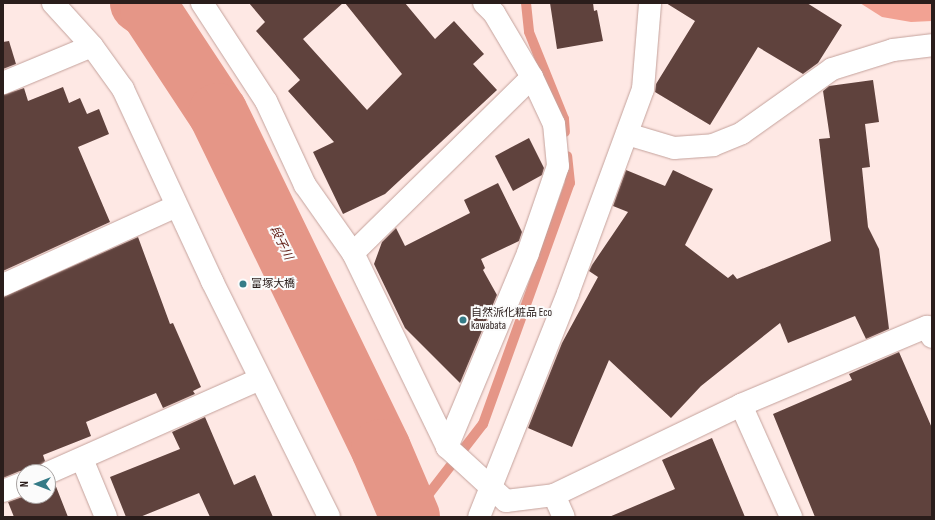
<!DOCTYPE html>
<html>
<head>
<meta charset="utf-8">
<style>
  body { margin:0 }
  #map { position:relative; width:935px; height:520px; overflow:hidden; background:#fee8e4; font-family:"Sofia Sans Condensed","Noto Sans JP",sans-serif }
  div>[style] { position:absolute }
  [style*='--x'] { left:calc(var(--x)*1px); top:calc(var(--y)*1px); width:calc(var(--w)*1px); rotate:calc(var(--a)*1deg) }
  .forest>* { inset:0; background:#f2a293 }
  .stream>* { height:10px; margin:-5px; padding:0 5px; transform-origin:5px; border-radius:5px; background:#e59687 }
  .river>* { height:60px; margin:-30px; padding:0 30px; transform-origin:30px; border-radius:30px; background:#e59687 }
  .building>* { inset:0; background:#5f423d }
  .roads { filter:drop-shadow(0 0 1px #c4a29c) drop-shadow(0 0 1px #c4a29c) }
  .street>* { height:22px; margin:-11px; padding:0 11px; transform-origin:11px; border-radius:11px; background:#fff }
  .dots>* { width:11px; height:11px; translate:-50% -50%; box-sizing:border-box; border:2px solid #fbfbfb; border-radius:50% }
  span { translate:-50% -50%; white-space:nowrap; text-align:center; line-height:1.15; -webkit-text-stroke:4px #fbfbfb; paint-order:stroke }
  .poi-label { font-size:11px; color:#2a1d1b }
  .left { translate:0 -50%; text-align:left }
  .water-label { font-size:12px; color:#59130a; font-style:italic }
  .frame { position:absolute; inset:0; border:4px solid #2a1d1b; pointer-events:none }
  .north { position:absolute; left:16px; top:464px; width:40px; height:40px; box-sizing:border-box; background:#fbfbfb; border:1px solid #a7a2a1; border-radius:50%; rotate:270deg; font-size:11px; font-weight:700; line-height:16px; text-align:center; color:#2a1d1b }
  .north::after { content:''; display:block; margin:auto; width:14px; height:18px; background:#357b87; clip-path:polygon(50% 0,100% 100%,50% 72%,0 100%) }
</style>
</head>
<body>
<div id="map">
  <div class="forest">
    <div style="clip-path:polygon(860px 3px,932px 3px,932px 21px,911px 22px,882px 17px)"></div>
  </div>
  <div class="stream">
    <div style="--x:526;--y:3;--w:29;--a:84"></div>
    <div style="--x:529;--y:32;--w:94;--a:68.1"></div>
    <div style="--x:564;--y:119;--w:13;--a:86"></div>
    <div style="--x:411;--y:517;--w:118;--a:-52.3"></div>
    <div style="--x:483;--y:424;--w:256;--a:-70.2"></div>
    <div style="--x:570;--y:183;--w:27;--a:-96"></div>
  </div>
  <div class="river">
    <div style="--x:140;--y:3;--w:12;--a:35"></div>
    <div style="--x:150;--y:10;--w:123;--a:56.6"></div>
    <div style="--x:218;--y:113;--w:373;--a:64.1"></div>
    <div style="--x:381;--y:449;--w:74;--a:66.9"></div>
  </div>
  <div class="building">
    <div style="clip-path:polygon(249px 3px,343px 3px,303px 39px,367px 110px,402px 74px,345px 3px,405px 3px,435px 39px,454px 21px,484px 54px,473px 64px,497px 90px,385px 194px,343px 214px,313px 152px,334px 142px,288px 91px,300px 80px,256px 31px,265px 22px)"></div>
    <div style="clip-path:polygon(550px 3px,593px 3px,594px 11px,597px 10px,603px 41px,557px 49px)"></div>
    <div style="clip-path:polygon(666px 3px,807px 3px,842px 25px,818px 63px,803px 74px,758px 47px,710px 125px,655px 92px,656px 84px,695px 21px)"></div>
    <div style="clip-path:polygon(9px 41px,16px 64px,3px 69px,3px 42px)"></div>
    <div style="clip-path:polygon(873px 80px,879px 122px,865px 124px,870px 167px,862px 168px,868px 227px,879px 249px,889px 329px,866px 339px,855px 316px,788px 343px,780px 323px,701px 386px,671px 418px,609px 360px,572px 447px,528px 428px,562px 343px,598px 277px,589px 271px,592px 265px,628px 212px,613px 206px,626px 170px,665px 186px,673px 170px,713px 189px,685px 245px,728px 278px,733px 274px,737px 279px,831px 241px,819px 139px,830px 138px,823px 91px,829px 86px)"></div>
    <div style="clip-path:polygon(63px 87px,69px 103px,80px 98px,87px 114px,99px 109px,109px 134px,78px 147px,110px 222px,3px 271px,3px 95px,24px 88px,28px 101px)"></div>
    <div style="clip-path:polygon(529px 138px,544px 168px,542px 175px,513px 191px,495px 156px)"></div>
    <div style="clip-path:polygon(498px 183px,522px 232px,519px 241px,481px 259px,485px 268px,483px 270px,497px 295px,460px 383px,405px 328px,374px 264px,382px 242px,396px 228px,405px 246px,470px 213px,464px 200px)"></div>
    <div style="clip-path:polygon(138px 237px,170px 324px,173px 323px,201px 387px,193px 391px,195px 394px,163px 408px,156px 393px,86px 422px,91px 436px,43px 455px,45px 461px,36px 472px,20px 471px,3px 478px,3px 297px)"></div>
    <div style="clip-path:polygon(899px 352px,932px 428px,932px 517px,815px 517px,773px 414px,852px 380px,849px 374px)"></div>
    <div style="clip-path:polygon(205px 417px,234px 485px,255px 475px,273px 517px,210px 517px,199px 493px,140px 517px,126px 517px,110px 477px,180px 449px,172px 432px)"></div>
    <div style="clip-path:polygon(712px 438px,745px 517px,609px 517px,675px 489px,662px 460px)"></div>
    <div style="clip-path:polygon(55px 484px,68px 517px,14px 517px,8px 502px,25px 496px,48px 496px,48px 485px)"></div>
  </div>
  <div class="roads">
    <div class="street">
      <div style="--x:53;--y:3;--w:58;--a:47.8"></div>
      <div style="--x:92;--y:46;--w:53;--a:54.2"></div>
      <div style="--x:123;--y:89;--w:212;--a:65.1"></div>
      <div style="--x:212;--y:281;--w:263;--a:63.6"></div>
      <div style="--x:202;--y:3;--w:117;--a:56.9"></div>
      <div style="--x:266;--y:101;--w:93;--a:65.1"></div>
      <div style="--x:305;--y:185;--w:83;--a:54.8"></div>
      <div style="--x:353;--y:253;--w:216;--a:64.1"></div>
      <div style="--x:447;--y:447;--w:80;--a:42.5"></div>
      <div style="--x:506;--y:501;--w:48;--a:-7.1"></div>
      <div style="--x:554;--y:495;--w:208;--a:-25.7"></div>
      <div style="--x:741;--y:405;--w:202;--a:-22.8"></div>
      <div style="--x:927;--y:327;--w:11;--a:63"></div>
      <div style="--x:3;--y:83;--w:96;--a:-22.6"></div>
      <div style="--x:627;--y:134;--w:49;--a:16.6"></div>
      <div style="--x:674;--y:148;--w:39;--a:-4"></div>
      <div style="--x:713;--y:145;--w:31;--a:-22"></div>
      <div style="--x:742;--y:133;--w:110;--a:-35.4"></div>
      <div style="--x:832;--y:69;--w:64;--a:-17.3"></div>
      <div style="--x:893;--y:50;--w:39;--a:-7"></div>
      <div style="--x:353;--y:253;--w:251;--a:-44.5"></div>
      <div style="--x:532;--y:77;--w:74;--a:-120.7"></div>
      <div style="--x:494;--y:13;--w:14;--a:-135"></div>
      <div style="--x:3;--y:285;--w:190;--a:-24.5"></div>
      <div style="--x:741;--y:405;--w:123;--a:65.9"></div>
      <div style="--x:447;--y:447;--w:210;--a:-67.3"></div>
      <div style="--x:528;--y:253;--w:92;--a:-71"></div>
      <div style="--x:558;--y:166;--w:42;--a:-95.4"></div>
      <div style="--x:554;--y:124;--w:52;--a:-115.1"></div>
      <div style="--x:82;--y:459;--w:63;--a:67.5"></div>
      <div style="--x:48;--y:473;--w:232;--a:-23.9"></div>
      <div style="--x:3;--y:491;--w:22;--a:-21"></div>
      <div style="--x:554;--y:495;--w:24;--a:66"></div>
      <div style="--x:479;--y:517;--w:241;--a:-68.3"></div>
      <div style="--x:568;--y:293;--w:217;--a:-69.8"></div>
      <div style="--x:643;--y:89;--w:86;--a:-85.3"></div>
    </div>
  </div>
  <div class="dots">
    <div style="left:243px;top:284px;background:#357b87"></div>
    <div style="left:463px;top:320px;background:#357b87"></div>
  </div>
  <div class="poi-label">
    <span class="left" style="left:251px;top:284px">富塚大橋</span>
    <span class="left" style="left:471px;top:320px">自然派化粧品 Eco<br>kawabata</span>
  </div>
  <div class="water-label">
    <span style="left:281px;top:243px;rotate:64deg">段子川</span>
  </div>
  <div class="frame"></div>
  <div class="north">N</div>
</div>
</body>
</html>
